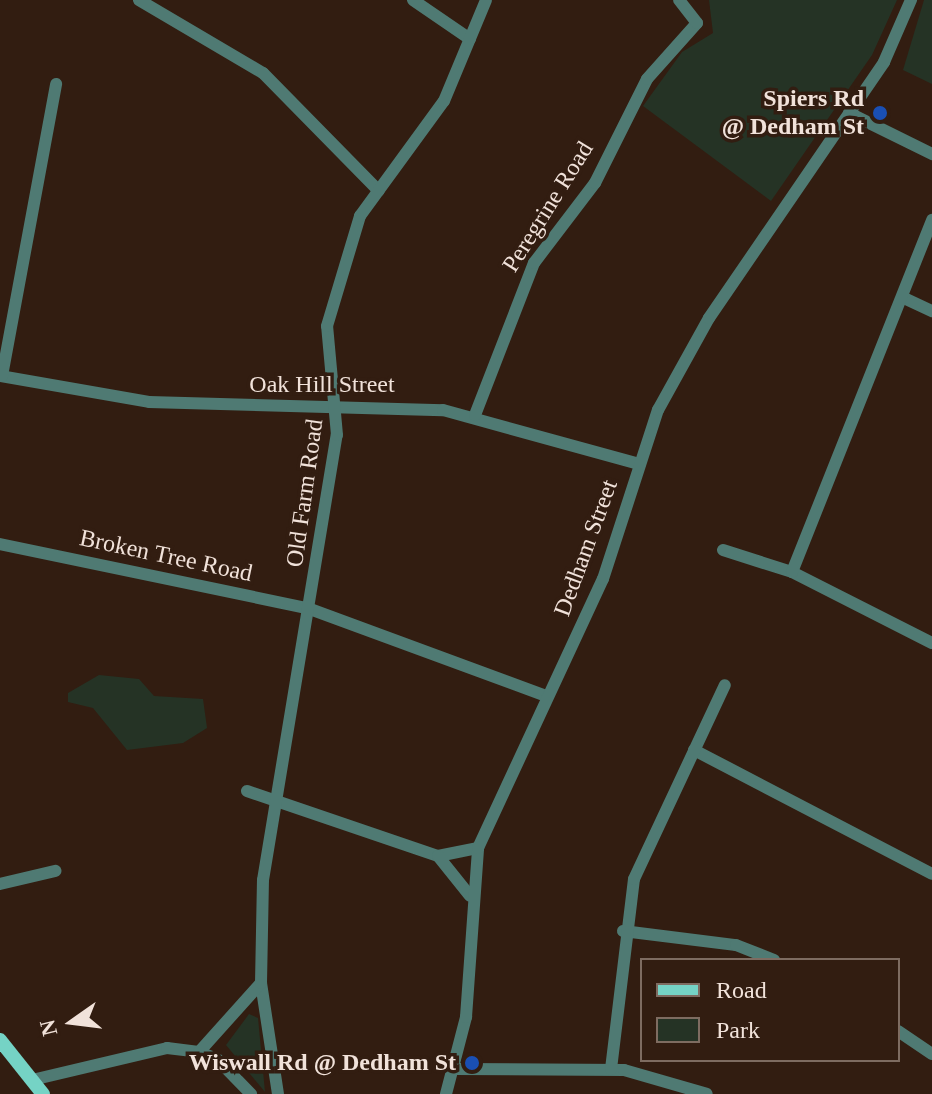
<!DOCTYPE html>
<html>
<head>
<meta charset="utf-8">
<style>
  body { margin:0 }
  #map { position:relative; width:932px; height:1094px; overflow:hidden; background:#321d11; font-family:"Times New Roman",serif }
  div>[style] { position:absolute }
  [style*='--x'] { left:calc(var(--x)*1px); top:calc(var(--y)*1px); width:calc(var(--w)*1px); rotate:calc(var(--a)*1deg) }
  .green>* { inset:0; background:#253325 }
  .minor>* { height:12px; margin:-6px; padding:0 6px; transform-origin:6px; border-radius:6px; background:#4f7a73 }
  .major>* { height:14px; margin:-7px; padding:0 7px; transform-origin:7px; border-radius:7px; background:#75d3c5 }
  .dots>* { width:22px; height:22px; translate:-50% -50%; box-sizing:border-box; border:4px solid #321d11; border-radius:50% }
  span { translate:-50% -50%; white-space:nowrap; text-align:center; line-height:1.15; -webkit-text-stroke:7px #321d11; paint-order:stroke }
  .poi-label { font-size:24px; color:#f1e2da; font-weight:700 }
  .right { translate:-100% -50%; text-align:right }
  .street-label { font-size:24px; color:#f1e2da }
  .legend { position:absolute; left:640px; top:958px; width:260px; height:104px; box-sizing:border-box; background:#321d11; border:2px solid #7e6c61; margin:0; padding:10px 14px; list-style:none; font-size:24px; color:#f1e2da }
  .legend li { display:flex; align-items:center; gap:16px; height:40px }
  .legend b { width:40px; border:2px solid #7e6c61 }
  .north { position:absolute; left:32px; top:982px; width:80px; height:80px; -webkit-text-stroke:6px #321d11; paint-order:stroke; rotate:256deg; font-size:22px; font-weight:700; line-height:32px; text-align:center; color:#f1e2da }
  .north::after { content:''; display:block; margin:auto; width:28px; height:36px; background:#f1e2da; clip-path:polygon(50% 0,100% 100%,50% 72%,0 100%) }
</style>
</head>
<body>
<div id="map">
  <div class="green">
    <div style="clip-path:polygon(709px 0,897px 0,872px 55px,771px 201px,643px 106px,682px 52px,713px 33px)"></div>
    <div style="clip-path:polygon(924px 0,932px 0,932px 84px,903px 70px)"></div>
    <div style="clip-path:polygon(99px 675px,139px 679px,154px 696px,203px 699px,207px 728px,183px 743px,127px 750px,93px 708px,68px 702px,68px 693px)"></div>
    <div style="clip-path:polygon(249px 1014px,258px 1018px,265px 1092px,226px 1045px)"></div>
  </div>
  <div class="minor">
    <div style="--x:139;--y:0;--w:144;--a:30.5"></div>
    <div style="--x:263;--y:73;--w:165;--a:45.5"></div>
    <div style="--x:413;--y:0;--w:69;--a:34.4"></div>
    <div style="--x:849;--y:113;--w:93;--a:26.3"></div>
    <div style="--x:906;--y:299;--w:29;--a:25"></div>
    <div style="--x:0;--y:376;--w:151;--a:9.9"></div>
    <div style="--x:149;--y:402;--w:294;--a:1.6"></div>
    <div style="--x:443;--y:410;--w:203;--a:15.4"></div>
    <div style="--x:2;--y:376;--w:297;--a:-79.5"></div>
    <div style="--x:475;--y:415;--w:163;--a:-68.8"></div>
    <div style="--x:534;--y:263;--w:101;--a:-52.7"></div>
    <div style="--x:595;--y:183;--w:116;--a:-63.4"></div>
    <div style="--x:647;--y:79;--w:75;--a:-48.2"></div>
    <div style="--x:697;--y:23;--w:29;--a:-128"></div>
    <div style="--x:0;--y:544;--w:317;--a:11.8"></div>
    <div style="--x:310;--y:609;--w:252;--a:20.2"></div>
    <div style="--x:723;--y:550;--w:72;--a:17.7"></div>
    <div style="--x:792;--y:572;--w:157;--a:26.9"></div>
    <div style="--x:792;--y:572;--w:379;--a:-68.3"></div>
    <div style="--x:694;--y:750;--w:268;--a:27.5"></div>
    <div style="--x:247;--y:791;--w:202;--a:18.8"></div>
    <div style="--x:438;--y:856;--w:41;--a:-11.3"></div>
    <div style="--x:438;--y:856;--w:51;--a:51.3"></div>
    <div style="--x:0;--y:884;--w:57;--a:-13.3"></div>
    <div style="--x:623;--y:931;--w:114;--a:7.1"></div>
    <div style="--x:736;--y:945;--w:41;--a:21.5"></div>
    <div style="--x:261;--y:983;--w:112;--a:81.3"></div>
    <div style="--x:898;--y:1031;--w:41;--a:34.1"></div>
    <div style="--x:199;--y:1052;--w:19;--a:21"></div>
    <div style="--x:217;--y:1059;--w:49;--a:45.8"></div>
    <div style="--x:455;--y:1069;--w:169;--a:0.3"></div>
    <div style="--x:624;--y:1070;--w:86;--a:16.1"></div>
    <div style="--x:611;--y:1069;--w:191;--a:-83.1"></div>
    <div style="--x:634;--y:879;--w:214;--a:-64.9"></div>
    <div style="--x:32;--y:1080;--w:139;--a:-13.3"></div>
    <div style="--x:167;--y:1048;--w:32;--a:7"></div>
    <div style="--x:199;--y:1052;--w:93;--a:-48.1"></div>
    <div style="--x:261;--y:983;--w:103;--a:-88.9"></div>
    <div style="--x:263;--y:880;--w:451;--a:-80.6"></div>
    <div style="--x:337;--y:435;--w:109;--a:-95.2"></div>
    <div style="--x:327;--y:326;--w:115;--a:-73.3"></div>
    <div style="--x:360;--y:216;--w:142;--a:-53.9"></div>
    <div style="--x:444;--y:101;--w:109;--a:-67.4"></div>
    <div style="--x:446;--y:1094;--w:80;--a:-75.4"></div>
    <div style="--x:466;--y:1017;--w:169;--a:-85.9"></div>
    <div style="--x:478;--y:848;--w:297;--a:-65.1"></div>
    <div style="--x:603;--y:579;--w:178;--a:-72"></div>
    <div style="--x:658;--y:410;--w:105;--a:-61"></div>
    <div style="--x:709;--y:318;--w:310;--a:-55.6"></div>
    <div style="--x:884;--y:62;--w:68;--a:-66.5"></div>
  </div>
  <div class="major">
    <div style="--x:0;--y:1040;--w:69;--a:51.5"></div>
  </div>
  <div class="dots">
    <div style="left:880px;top:113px;background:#1a4fb4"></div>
    <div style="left:472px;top:1063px;background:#1a4fb4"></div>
  </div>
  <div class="poi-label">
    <span class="right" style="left:864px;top:113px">Spiers Rd<br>@ Dedham St</span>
    <span class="right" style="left:456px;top:1063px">Wiswall Rd @ Dedham St</span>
  </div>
  <div class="street-label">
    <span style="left:548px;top:207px;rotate:-58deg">Peregrine Road</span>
    <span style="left:322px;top:385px">Oak Hill Street</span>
    <span style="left:305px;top:493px;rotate:-82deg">Old Farm Road</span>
    <span style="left:586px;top:548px;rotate:-70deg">Dedham Street</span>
    <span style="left:166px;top:556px;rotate:12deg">Broken Tree Road</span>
  </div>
  <ul class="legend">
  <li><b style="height:10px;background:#75d3c5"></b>Road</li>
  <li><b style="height:22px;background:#253325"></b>Park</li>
  </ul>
  <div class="north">N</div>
</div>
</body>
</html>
